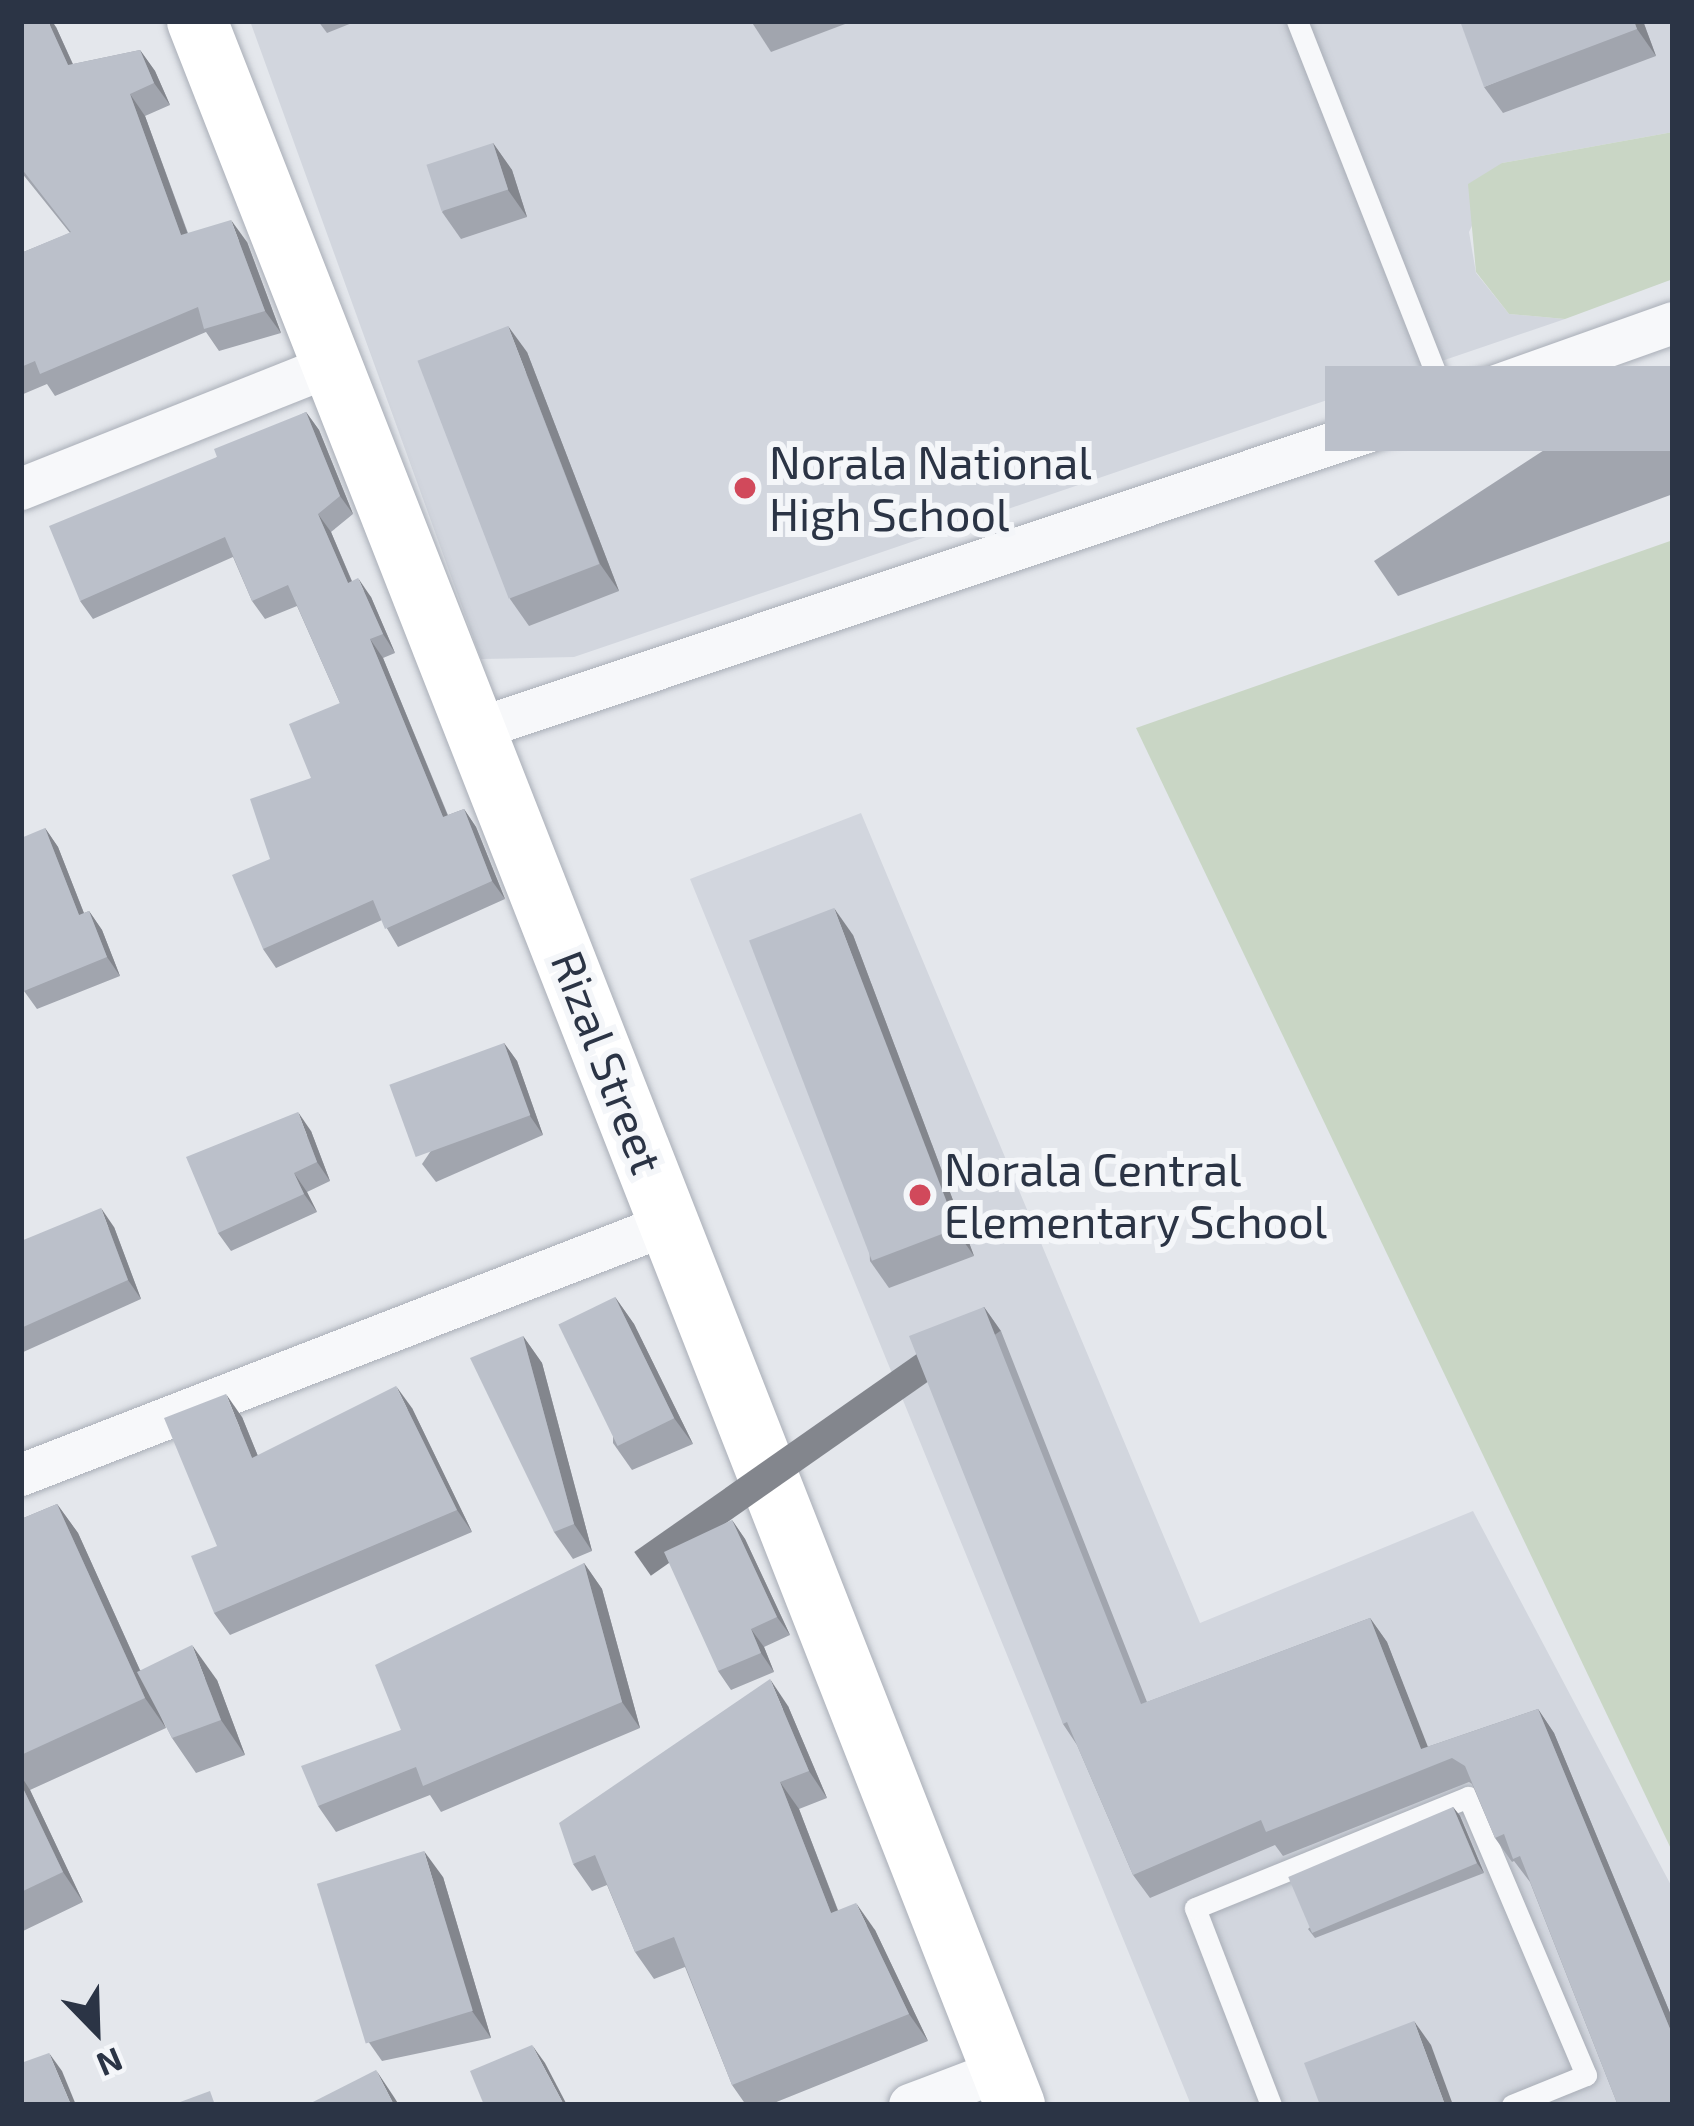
<!DOCTYPE html>
<html>
<head>
<meta charset="utf-8">
<style>
  body { margin:0 }
  #map { position:relative; width:1694px; height:2126px; overflow:hidden; background:#e4e7ec; font-family:"Exo 2",sans-serif }
  div>[style] { position:absolute }
  [style*='--x'] { left:calc(var(--x)*1px); top:calc(var(--y)*1px); width:calc(var(--w)*1px); rotate:calc(var(--a)*1deg) }
  .built>* { inset:0; background:#d2d6de }
  .green>* { inset:0; background:#c9d6c5 }
  .roads { filter:drop-shadow(0 0 3px #a9aeb7) drop-shadow(0 0 3px #a9aeb7) }
  .lane>* { height:21px; margin:-10.5px; padding:0 10.5px; transform-origin:10.5px; border-radius:10.5px; background:#f7f8fa }
  .street>* { height:42px; margin:-21px; padding:0 21px; transform-origin:21px; border-radius:21px; background:#f7f8fa }
  .secondary>* { height:60px; margin:-30px; padding:0 30px; transform-origin:30px; border-radius:30px; background:#fff }
  .wall>* { inset:0; background:#a1a5ae }
  .shaded-wall>* { inset:0; background:#83868d; transform-origin:0 0 }
  .building>* { inset:0; background:#bbc0ca; transform-origin:0 0 }
  .dots>* { width:33px; height:33px; translate:-50% -50%; box-sizing:border-box; border:6px solid #f4f6f9; border-radius:50% }
  span { translate:-50% -50%; white-space:nowrap; text-align:center; line-height:1.15; -webkit-text-stroke:12px #f4f6f9; paint-order:stroke }
  .poi-label { font-size:45px; color:#2b3445 }
  .left { translate:0 -50%; text-align:left }
  .street-label { font-size:45px; color:#2b3445 }
  .frame { position:absolute; inset:0; border:24px solid #2b3445; pointer-events:none }
  .north { position:absolute; left:36px; top:1970px; width:120px; height:120px; -webkit-text-stroke:9px #f4f6f9; paint-order:stroke; rotate:157deg; font-size:33px; font-weight:700; line-height:48px; text-align:center; color:#2b3445 }
  .north::after { content:''; display:block; margin:auto; width:42px; height:54px; background:#2b3445; clip-path:polygon(50% 0,100% 100%,50% 72%,0 100%) }
</style>
</head>
<body>
<div id="map">
  <div class="built">
    <div style="clip-path:polygon(250px 21px,1673px 21px,1673px 132px,1502px 163px,1469px 232px,1476px 273px,1509px 314px,1565px 319px,574px 657px,481px 659px)"></div>
    <div style="clip-path:polygon(861px 813px,1200px 1623px,1473px 1511px,1673px 1889px,1673px 2105px,1191px 2105px,690px 879px)"></div>
  </div>
  <div class="green">
    <div style="clip-path:polygon(1673px 132px,1673px 279px,1565px 319px,1509px 314px,1476px 272px,1468px 184px,1502px 163px)"></div>
    <div style="clip-path:polygon(1673px 540px,1673px 1853px,1136px 728px)"></div>
  </div>
  <div class="roads">
    <div class="lane">
      <div style="--x:1297;--y:21;--w:413;--a:68.5"></div>
      <div style="--x:1271;--y:2105;--w:211;--a:-111.1"></div>
      <div style="--x:1195;--y:1908;--w:295;--a:-22.1"></div>
      <div style="--x:1468;--y:1797;--w:302;--a:67"></div>
      <div style="--x:1586;--y:2075;--w:80;--a:157.9"></div>
    </div>
    <div class="street">
      <div style="--x:21;--y:489;--w:338;--a:-21.7"></div>
      <div style="--x:478;--y:729;--w:937;--a:-18.47"></div>
      <div style="--x:1367;--y:432;--w:325;--a:-19.6"></div>
      <div style="--x:21;--y:1475;--w:697;--a:-21.19"></div>
      <div style="--x:910;--y:2105;--w:98;--a:-20.8"></div>
    </div>
    <div class="secondary">
      <div style="--x:197;--y:21;--w:2239;--a:68.57"></div>
    </div>
  </div>
  <div class="wall">
    <div style="clip-path:polygon(21px 21px,56px 27px,73px 64px,140px 50px,155px 71px,170px 105px,145px 116px,188px 233px,247px 242px,281px 333px,219px 351px,206px 332px,55px 396px,47px 384px,21px 395px,21px 253px,70px 233px,21px 172px)"></div>
    <div style="clip-path:polygon(318px 21px,357px 21px,327px 33px)"></div>
    <div style="clip-path:polygon(751px 21px,853px 21px,771px 52px)"></div>
    <div style="clip-path:polygon(1643px 21px,1656px 56px,1503px 113px,1484px 87px)"></div>
    <div style="clip-path:polygon(493px 143px,512px 170px,527px 217px,461px 239px,442px 212px)"></div>
    <div style="clip-path:polygon(527px 352px,619px 591px,529px 626px,510px 599px)"></div>
    <div style="clip-path:polygon(1673px 366px,1673px 494px,1398px 596px,1374px 561px)"></div>
    <div style="clip-path:polygon(306px 412px,319px 430px,353px 514px,331px 532px,352px 581px,371px 597px,395px 653px,383px 658px,448px 815px,464px 809px,476px 827px,505px 899px,398px 947px,382px 920px,276px 968px,263px 949px,270px 859px,311px 778px,340px 703px,297px 606px,265px 619px,252px 601px,233px 557px,93px 619px,80px 601px,217px 457px)"></div>
    <div style="clip-path:polygon(45px 828px,58px 847px,84px 913px,89px 911px,102px 930px,120px 976px,37px 1009px,24px 991px)"></div>
    <div style="clip-path:polygon(853px 935px,974px 1256px,889px 1288px,870px 1261px)"></div>
    <div style="clip-path:polygon(504px 1043px,517px 1061px,543px 1135px,436px 1182px,422px 1164px)"></div>
    <div style="clip-path:polygon(311px 1131px,330px 1181px,307px 1192px,317px 1212px,231px 1251px,218px 1233px)"></div>
    <div style="clip-path:polygon(114px 1227px,141px 1299px,21px 1353px,21px 1241px)"></div>
    <div style="clip-path:polygon(615px 1297px,634px 1324px,693px 1444px,632px 1470px,613px 1443px)"></div>
    <div style="clip-path:polygon(984px 1307px,1001px 1331px,1147px 1702px,1370px 1618px,1387px 1642px,1427px 1747px,1538px 1709px,1554px 1733px,1673px 2020px,1673px 2105px,1617px 2103px,1530px 1882px,1514px 1861px,1512px 1862px,1495px 1838px,1472px 1784px,1469px 1782px,1283px 1856px,1275px 1845px,1150px 1898px,1133px 1875px,1077px 1745px,1063px 1724px)"></div>
    <div style="clip-path:polygon(523px 1336px,542px 1363px,592px 1551px,573px 1559px,554px 1532px)"></div>
    <div style="clip-path:polygon(412px 1408px,472px 1532px,230px 1635px,214px 1613px,217px 1546px,242px 1417px,258px 1456px)"></div>
    <div style="clip-path:polygon(57px 1504px,78px 1533px,140px 1670px,217px 1680px,245px 1755px,196px 1773px,172px 1738px,158px 1710px,166px 1728px,30px 1790px,83px 1902px,21px 1932px,21px 1519px)"></div>
    <div style="clip-path:polygon(732px 1520px,745px 1539px,790px 1635px,764px 1647px,774px 1672px,731px 1690px,718px 1671px)"></div>
    <div style="clip-path:polygon(584px 1563px,602px 1589px,640px 1728px,441px 1812px,430px 1795px,336px 1832px,318px 1806px)"></div>
    <div style="clip-path:polygon(788px 1706px,827px 1798px,799px 1809px,838px 1910px,875px 1930px,928px 2041px,769px 2105px,746px 2105px,732px 2085px,685px 1967px,654px 1979px,635px 1952px,607px 1885px,592px 1891px,573px 1864px)"></div>
    <div style="clip-path:polygon(1453px 1807px,1460px 1816px,1484px 1873px,1315px 1938px,1308px 1929px)"></div>
    <div style="clip-path:polygon(443px 1877px,491px 2038px,382px 2061px,363px 2034px)"></div>
  </div>
  <div class="shaded-wall">
    <div style="clip-path:polygon(48px 21px,52px 21px,56px 27px,83px 87px,68px 65px)"></div>
    <div style="clip-path:polygon(1634px 21px,1643px 21px,1656px 56px,1637px 29px)"></div>
    <div style="clip-path:polygon(140px 50px,155px 71px,170px 105px,154px 83px)"></div>
    <div style="clip-path:polygon(130px 94px,145px 116px,196px 257px,181px 235px)"></div>
    <div style="clip-path:polygon(493px 143px,512px 170px,527px 217px,508px 190px)"></div>
    <div style="clip-path:polygon(231px 220px,247px 242px,281px 333px,265px 311px)"></div>
    <div style="clip-path:polygon(508px 326px,527px 352px,619px 591px,600px 564px)"></div>
    <div style="clip-path:polygon(306px 412px,319px 430px,353px 514px,340px 496px)"></div>
    <div style="clip-path:polygon(318px 514px,331px 532px,360px 601px,348px 583px)"></div>
    <div style="clip-path:polygon(358px 578px,371px 597px,395px 653px,383px 634px)"></div>
    <div style="clip-path:polygon(370px 639px,383px 658px,456px 836px,443px 817px)"></div>
    <div style="clip-path:polygon(464px 809px,476px 827px,505px 899px,492px 881px)"></div>
    <div style="clip-path:polygon(45px 828px,58px 847px,92px 934px,79px 915px)"></div>
    <div style="clip-path:polygon(834px 908px,853px 935px,974px 1256px,955px 1229px)"></div>
    <div style="clip-path:polygon(89px 911px,102px 930px,120px 976px,107px 957px)"></div>
    <div style="clip-path:polygon(504px 1043px,517px 1061px,543px 1135px,530px 1116px)"></div>
    <div style="clip-path:polygon(298px 1112px,311px 1131px,330px 1181px,317px 1162px)"></div>
    <div style="clip-path:polygon(294px 1173px,307px 1192px,317px 1212px,304px 1194px)"></div>
    <div style="clip-path:polygon(101px 1208px,114px 1227px,141px 1299px,128px 1280px)"></div>
    <div style="clip-path:polygon(615px 1297px,634px 1324px,693px 1444px,674px 1418px)"></div>
    <div style="left:984px;top:1307px;width:29px;height:427px;rotate:55deg"></div>
    <div style="clip-path:polygon(523px 1336px,542px 1363px,592px 1551px,574px 1524px)"></div>
    <div style="clip-path:polygon(396px 1386px,412px 1408px,472px 1532px,457px 1510px)"></div>
    <div style="clip-path:polygon(226px 1394px,242px 1417px,268px 1481px,252px 1458px)"></div>
    <div style="clip-path:polygon(57px 1504px,78px 1533px,166px 1728px,145px 1698px)"></div>
    <div style="clip-path:polygon(732px 1520px,745px 1539px,790px 1635px,777px 1617px)"></div>
    <div style="clip-path:polygon(584px 1563px,602px 1589px,640px 1728px,622px 1702px)"></div>
    <div style="clip-path:polygon(1370px 1618px,1387px 1642px,1435px 1765px,1421px 1749px)"></div>
    <div style="clip-path:polygon(751px 1629px,764px 1647px,774px 1672px,761px 1653px)"></div>
    <div style="clip-path:polygon(192px 1645px,217px 1680px,245px 1755px,221px 1720px)"></div>
    <div style="clip-path:polygon(770px 1679px,788px 1706px,827px 1798px,809px 1771px)"></div>
    <div style="clip-path:polygon(1538px 1709px,1554px 1733px,1673px 2020px,1673px 2036px)"></div>
    <div style="clip-path:polygon(21px 1776px,30px 1790px,83px 1902px,63px 1872px,21px 1784px)"></div>
    <div style="clip-path:polygon(780px 1782px,799px 1809px,849px 1940px,831px 1913px)"></div>
    <div style="clip-path:polygon(1453px 1807px,1460px 1816px,1484px 1873px,1477px 1863px)"></div>
    <div style="clip-path:polygon(424px 1851px,443px 1877px,491px 2038px,472px 2011px)"></div>
    <div style="clip-path:polygon(856px 1903px,875px 1930px,928px 2041px,909px 2014px)"></div>
    <div style="clip-path:polygon(1414px 2021px,1431px 2045px,1453px 2105px,1445px 2105px)"></div>
    <div style="clip-path:polygon(532px 2045px,545px 2063px,567px 2105px,564px 2105px)"></div>
    <div style="clip-path:polygon(49px 2053px,62px 2071px,76px 2105px,71px 2105px)"></div>
    <div style="clip-path:polygon(376px 2070px,394px 2097px,399px 2105px,394px 2105px)"></div>
  </div>
  <div class="building">
    <div style="clip-path:polygon(21px 21px,48px 21px,68px 65px,140px 50px,154px 83px,130px 94px,181px 235px,231px 220px,265px 311px,204px 329px,198px 307px,40px 374px,35px 361px,21px 367px,21px 253px,71px 232px,21px 168px)"></div>
    <div style="clip-path:polygon(1460px 21px,1634px 21px,1637px 29px,1484px 87px)"></div>
    <div style="left:493px;top:143px;width:49px;height:70px;rotate:72deg"></div>
    <div style="left:508px;top:326px;width:255px;height:97px;rotate:69deg"></div>
    <div style="left:1673px;top:366px;width:85px;height:348px;rotate:90deg"></div>
    <div style="clip-path:polygon(306px 412px,340px 496px,318px 514px,348px 583px,358px 578px,383px 634px,370px 639px,443px 817px,464px 809px,492px 881px,385px 929px,373px 900px,263px 949px,232px 875px,270px 859px,250px 799px,311px 778px,289px 724px,340px 703px,288px 585px,252px 601px,225px 537px,80px 601px,49px 526px,217px 457px,214px 449px)"></div>
    <div style="clip-path:polygon(45px 828px,79px 915px,89px 911px,107px 957px,24px 991px,21px 984px,21px 838px)"></div>
    <div style="left:834px;top:908px;width:343px;height:91px;rotate:69deg"></div>
    <div style="left:504px;top:1043px;width:77px;height:122px;rotate:70deg"></div>
    <div style="clip-path:polygon(298px 1112px,317px 1162px,294px 1173px,304px 1194px,218px 1233px,186px 1157px)"></div>
    <div style="clip-path:polygon(101px 1208px,128px 1280px,21px 1328px,21px 1241px)"></div>
    <div style="left:615px;top:1297px;width:135px;height:63px;rotate:64deg"></div>
    <div style="clip-path:polygon(984px 1307px,1141px 1704px,1370px 1618px,1421px 1749px,1538px 1709px,1673px 2036px,1673px 2105px,1612px 2105px,1617px 2103px,1520px 1856px,1513px 1859px,1504px 1834px,1495px 1838px,1465px 1766px,1452px 1758px,1266px 1832px,1261px 1820px,1133px 1875px,1067px 1722px,1063px 1724px,909px 1336px)"></div>
    <div style="clip-path:polygon(523px 1336px,574px 1524px,554px 1532px,470px 1358px)"></div>
    <div style="clip-path:polygon(396px 1386px,457px 1510px,214px 1613px,191px 1556px,217px 1546px,164px 1418px,226px 1394px,252px 1458px)"></div>
    <div style="clip-path:polygon(57px 1504px,145px 1698px,21px 1755px,21px 1519px)"></div>
    <div style="clip-path:polygon(732px 1520px,777px 1617px,751px 1629px,761px 1653px,718px 1671px,664px 1552px)"></div>
    <div style="clip-path:polygon(584px 1563px,622px 1702px,423px 1786px,416px 1767px,318px 1806px,301px 1766px,401px 1730px,375px 1665px)"></div>
    <div style="clip-path:polygon(192px 1645px,221px 1720px,172px 1738px,137px 1672px)"></div>
    <div style="clip-path:polygon(770px 1679px,809px 1771px,780px 1782px,831px 1913px,856px 1903px,909px 2014px,732px 2085px,674px 1937px,635px 1952px,595px 1855px,573px 1864px,559px 1823px)"></div>
    <div style="clip-path:polygon(21px 1784px,63px 1872px,21px 1892px)"></div>
    <div style="left:1453px;top:1807px;width:61px;height:179px;rotate:67deg"></div>
    <div style="left:424px;top:1851px;width:167px;height:112px;rotate:73deg"></div>
    <div style="clip-path:polygon(1414px 2021px,1445px 2105px,1320px 2105px,1304px 2063px)"></div>
    <div style="clip-path:polygon(532px 2045px,564px 2105px,484px 2105px,470px 2071px)"></div>
    <div style="clip-path:polygon(49px 2053px,71px 2105px,21px 2105px,21px 2063px)"></div>
    <div style="clip-path:polygon(376px 2070px,394px 2105px,307px 2105px)"></div>
    <div style="clip-path:polygon(210px 2091px,215px 2105px,172px 2105px)"></div>
  </div>
  <div class="dots">
    <div style="left:745px;top:488px;background:#d1495b"></div>
    <div style="left:920px;top:1195px;background:#d1495b"></div>
  </div>
  <div class="poi-label">
    <span class="left" style="left:769px;top:488px">Norala National<br>High School</span>
    <span class="left" style="left:944px;top:1195px">Norala Central<br>Elementary School</span>
  </div>
  <div class="street-label">
    <span style="left:608px;top:1062px;rotate:69deg">Rizal Street</span>
  </div>
  <div class="frame"></div>
  <div class="north">N</div>
</div>
</body>
</html>
